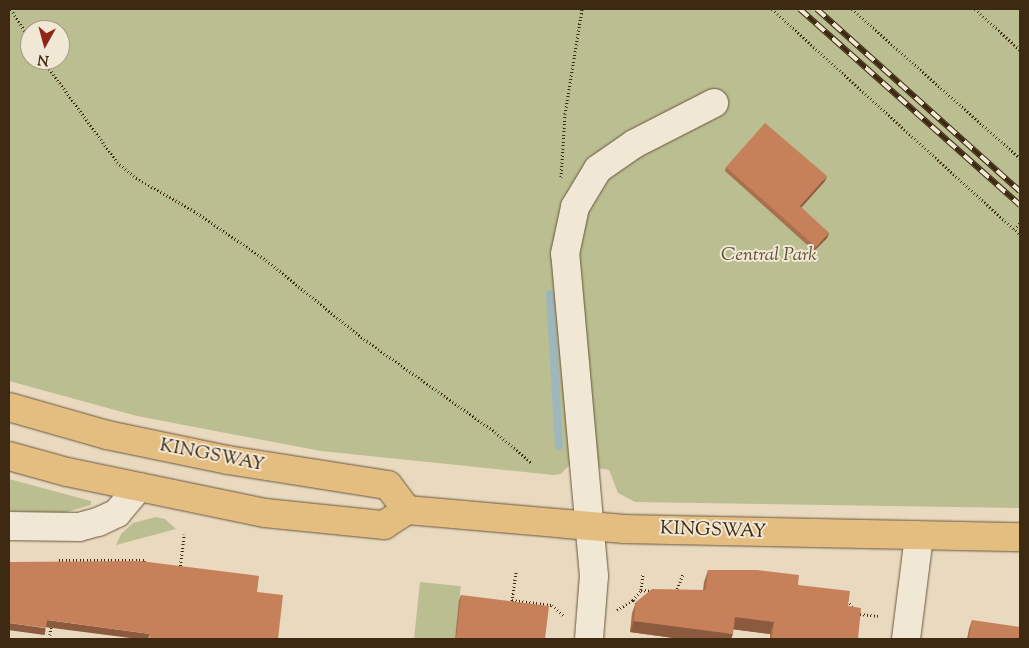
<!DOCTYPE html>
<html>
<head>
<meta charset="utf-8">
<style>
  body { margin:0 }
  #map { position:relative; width:1029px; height:648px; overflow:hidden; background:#e9dabf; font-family:"Sorts Mill Goudy",serif }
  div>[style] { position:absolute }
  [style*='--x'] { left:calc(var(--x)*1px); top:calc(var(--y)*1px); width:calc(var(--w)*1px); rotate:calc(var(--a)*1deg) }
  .green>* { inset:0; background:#babe90; transform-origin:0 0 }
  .stream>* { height:8px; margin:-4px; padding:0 4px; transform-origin:4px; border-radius:4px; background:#9db7bd }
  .path>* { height:3px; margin-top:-1.5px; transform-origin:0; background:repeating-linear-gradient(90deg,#3e2a13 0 1px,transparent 0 3.5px) }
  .roads { filter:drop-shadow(0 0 1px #69563e) drop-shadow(0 0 1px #69563e) }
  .minor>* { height:28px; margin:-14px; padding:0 14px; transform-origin:14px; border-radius:14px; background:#f1e7d5 }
  .major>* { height:28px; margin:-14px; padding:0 14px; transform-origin:14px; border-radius:14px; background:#e4bd80 }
  .rail>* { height:5.5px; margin-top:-2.75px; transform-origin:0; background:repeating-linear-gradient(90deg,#f1e7d5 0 11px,#3e2a13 0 22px); box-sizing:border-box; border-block:1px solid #3e2a13 }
  .wall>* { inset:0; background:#aa6f4d }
  .shaded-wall>* { inset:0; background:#8b5a3f; transform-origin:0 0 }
  .building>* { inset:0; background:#c6815a }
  span { translate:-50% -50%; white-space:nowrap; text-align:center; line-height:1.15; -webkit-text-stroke:4px #f1e7d5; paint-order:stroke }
  .park-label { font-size:19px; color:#5d4f32; font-style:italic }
  .street-label { font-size:19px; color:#3e2a13 }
  .frame { position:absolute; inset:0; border:10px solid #3e2a13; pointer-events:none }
  .north { position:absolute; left:20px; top:20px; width:50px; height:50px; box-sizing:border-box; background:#f1e7d5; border:1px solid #a99b87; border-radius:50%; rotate:187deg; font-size:14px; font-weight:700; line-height:20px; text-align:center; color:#3e2a13 }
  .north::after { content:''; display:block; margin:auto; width:18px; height:22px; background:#8f2418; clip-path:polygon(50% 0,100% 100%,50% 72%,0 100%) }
</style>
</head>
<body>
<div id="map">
  <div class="green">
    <div style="clip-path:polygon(evenodd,9px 9px,1020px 9px,1020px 508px,635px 502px,618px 493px,609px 470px,571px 463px,561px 474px,553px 475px,321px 451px,137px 416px,9px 381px,9px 9px,30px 30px,60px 30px,60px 60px,30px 60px,30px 30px)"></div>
    <div style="clip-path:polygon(9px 479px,91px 501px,91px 505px,63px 513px,9px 511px)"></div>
    <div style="clip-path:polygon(156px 517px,165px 519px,176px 529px,116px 545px,121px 534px,133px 523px)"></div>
    <div style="left:420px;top:582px;width:41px;height:57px;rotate:6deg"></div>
  </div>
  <div class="stream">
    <div style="--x:550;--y:294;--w:152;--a:86.6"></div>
  </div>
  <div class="path">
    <div style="--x:11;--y:9;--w:36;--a:58"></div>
    <div style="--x:772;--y:9;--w:336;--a:42.3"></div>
    <div style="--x:852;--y:9;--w:225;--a:41.6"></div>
    <div style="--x:975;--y:9;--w:61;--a:42.3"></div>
    <div style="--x:43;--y:60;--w:126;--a:54"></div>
    <div style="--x:117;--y:162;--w:25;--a:40"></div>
    <div style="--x:136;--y:178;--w:67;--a:29.6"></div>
    <div style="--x:194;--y:211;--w:87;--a:34.2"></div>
    <div style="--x:266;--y:260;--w:122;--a:39"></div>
    <div style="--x:361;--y:337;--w:164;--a:35.3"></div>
    <div style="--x:495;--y:432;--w:48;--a:40"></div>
    <div style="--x:561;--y:177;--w:63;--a:-86.4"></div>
    <div style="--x:565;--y:114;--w:106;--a:-80.8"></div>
    <div style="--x:1014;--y:229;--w:8;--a:-45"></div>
    <div style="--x:59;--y:560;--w:85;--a:0"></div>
    <div style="--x:144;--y:560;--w:4;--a:90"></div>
    <div style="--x:180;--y:569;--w:35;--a:-83"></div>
    <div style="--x:641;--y:590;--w:11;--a:5"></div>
    <div style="--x:676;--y:592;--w:19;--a:-69"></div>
    <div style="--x:512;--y:600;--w:40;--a:7.1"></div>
    <div style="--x:552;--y:605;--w:16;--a:43"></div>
    <div style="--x:633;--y:600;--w:13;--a:-51"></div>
    <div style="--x:641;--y:590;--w:17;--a:-83"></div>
    <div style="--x:512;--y:601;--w:29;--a:-82"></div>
    <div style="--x:847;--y:601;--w:18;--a:45"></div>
    <div style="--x:860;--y:614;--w:18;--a:6"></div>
    <div style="--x:617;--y:610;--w:19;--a:-32"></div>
    <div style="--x:633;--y:600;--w:7;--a:34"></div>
    <div style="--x:50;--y:635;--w:10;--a:-84"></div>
  </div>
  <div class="roads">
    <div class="minor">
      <div style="--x:9;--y:526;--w:70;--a:0.8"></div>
      <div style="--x:79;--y:527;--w:20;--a:-15"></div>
      <div style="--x:98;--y:522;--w:21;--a:-25"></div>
      <div style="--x:117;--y:513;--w:34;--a:-50"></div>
      <div style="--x:589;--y:639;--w:63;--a:-85.5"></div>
      <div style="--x:594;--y:576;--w:323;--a:-95.1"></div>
      <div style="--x:565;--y:254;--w:48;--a:-78"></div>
      <div style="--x:575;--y:207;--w:44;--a:-58.8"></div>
      <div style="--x:598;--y:169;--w:44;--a:-34.8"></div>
      <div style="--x:634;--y:144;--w:90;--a:-27.1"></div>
      <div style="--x:906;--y:639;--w:104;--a:-82.8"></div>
    </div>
    <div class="major">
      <div style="--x:9;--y:407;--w:102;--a:15.9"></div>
      <div style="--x:107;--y:435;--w:124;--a:11.7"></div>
      <div style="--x:228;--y:460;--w:162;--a:8.9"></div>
      <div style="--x:388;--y:485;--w:31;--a:53"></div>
      <div style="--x:9;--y:456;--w:60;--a:15.4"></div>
      <div style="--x:67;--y:472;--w:202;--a:11.7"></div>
      <div style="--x:265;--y:513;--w:120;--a:5.8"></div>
      <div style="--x:384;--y:525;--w:27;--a:-33"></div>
      <div style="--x:407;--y:510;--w:218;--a:5"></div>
      <div style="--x:624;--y:529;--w:396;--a:1.2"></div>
    </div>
  </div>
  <div class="rail">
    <div style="--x:800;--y:9;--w:295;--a:41.7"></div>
    <div style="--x:817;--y:9;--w:273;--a:41.9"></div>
  </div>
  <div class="wall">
    <div style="clip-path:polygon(726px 167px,825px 181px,801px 208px,829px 233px,827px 238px,814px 251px,725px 171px)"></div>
    <div style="clip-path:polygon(708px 570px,798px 585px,848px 606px,858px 639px,863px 639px,770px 639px,770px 634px,733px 629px,731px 639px,681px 639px,630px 632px,632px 613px,636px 602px,703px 590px,704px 582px)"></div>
    <div style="clip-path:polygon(461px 595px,545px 639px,455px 639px,459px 600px)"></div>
    <div style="clip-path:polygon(972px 620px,1020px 639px,967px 639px,969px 629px)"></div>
  </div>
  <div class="shaded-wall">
    <div style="clip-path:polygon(827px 176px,825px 181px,798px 211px,800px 206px)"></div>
    <div style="clip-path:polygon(829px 233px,827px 238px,814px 251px,816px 247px)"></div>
    <div style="clip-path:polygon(735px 617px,774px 622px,770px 634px,730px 629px)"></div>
    <div style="clip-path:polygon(47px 620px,150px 634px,148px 639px,138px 639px,45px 627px)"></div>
    <div style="clip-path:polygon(634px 621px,733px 634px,731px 639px,681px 639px,630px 632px)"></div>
    <div style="left:9px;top:623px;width:37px;height:7px;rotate:8deg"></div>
  </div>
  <div class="building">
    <div style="clip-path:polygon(765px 123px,827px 176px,800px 206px,829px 233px,816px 247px,726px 167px)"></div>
    <div style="clip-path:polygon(140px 561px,259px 576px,257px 592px,283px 595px,278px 639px,149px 639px,150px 634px,47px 620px,46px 628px,9px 623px,9px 562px)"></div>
    <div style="clip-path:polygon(708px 570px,757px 570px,799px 575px,798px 585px,850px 591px,848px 606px,861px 608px,858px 639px,863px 639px,772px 639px,774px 622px,735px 617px,733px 634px,634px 621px,636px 602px,652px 589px,706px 590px)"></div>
    <div style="clip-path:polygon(461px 595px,549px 606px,545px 639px,456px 639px)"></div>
    <div style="clip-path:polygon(972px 620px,1020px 627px,1020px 639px,969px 639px)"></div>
  </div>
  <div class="park-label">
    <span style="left:769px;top:256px">Central Park</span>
  </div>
  <div class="street-label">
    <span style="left:212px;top:456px;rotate:11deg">KINGSWAY</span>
    <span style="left:713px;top:531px;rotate:2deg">KINGSWAY</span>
  </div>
  <div class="frame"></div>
  <div class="north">N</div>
</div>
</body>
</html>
